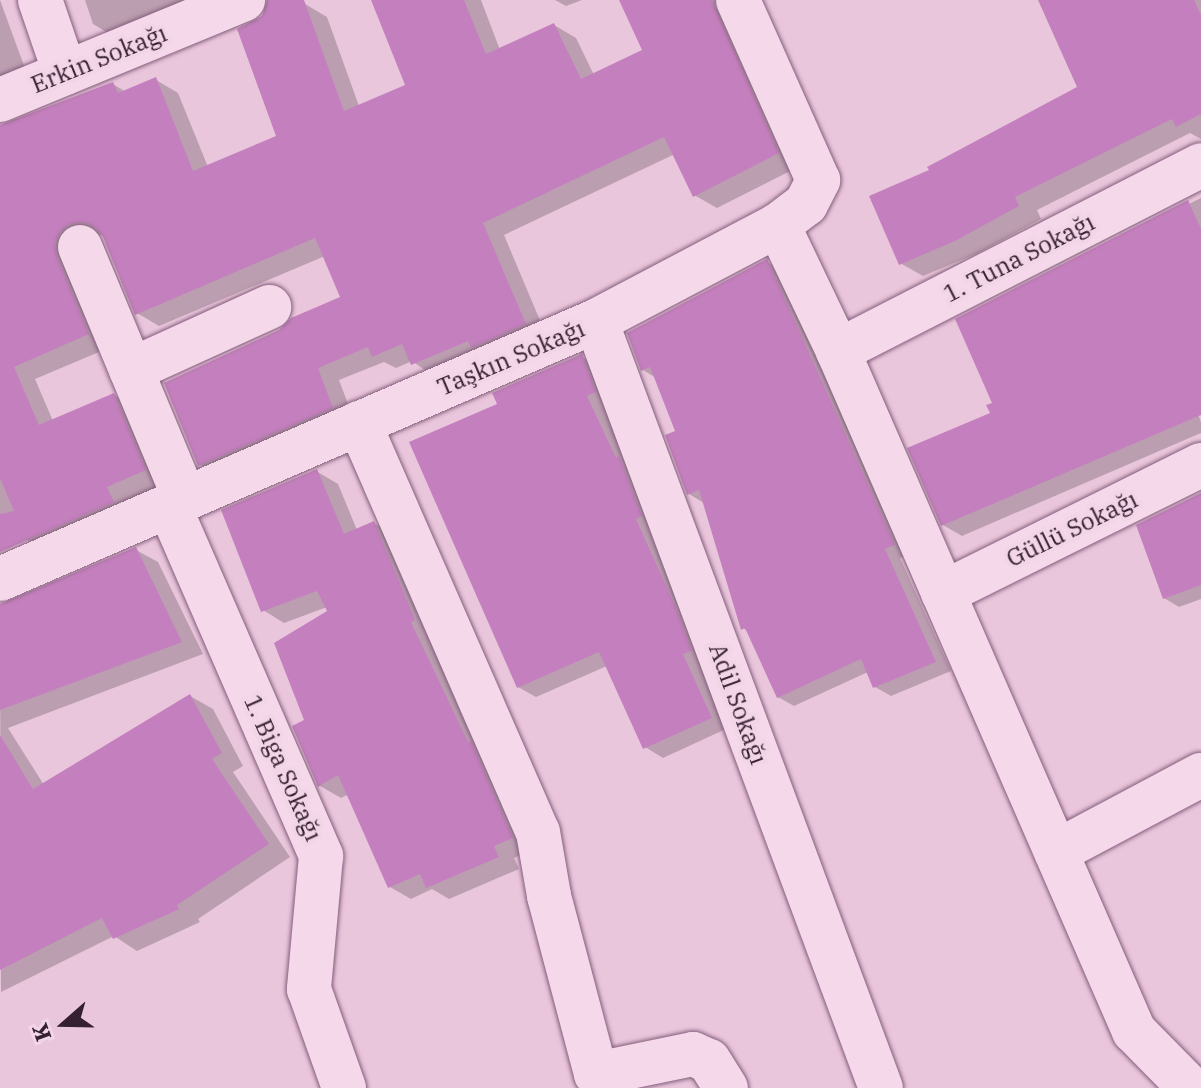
<!DOCTYPE html>
<html>
<head>
<meta charset="utf-8">
<style>
  body { margin:0 }
  #map { position:relative; width:1201px; height:1088px; overflow:hidden; background:#eac6dc; font-family:"IBM Plex Serif",serif }
  div>[style] { position:absolute }
  [style*='--x'] { left:calc(var(--x)*1px); top:calc(var(--y)*1px); width:calc(var(--w)*1px); rotate:calc(var(--a)*1deg) }
  .shadow>* { inset:0; background:#0003 }
  .building>* { inset:0; background:#c480be }
  .roads { filter:drop-shadow(0 0 2px #845e7c) drop-shadow(0 0 2px #845e7c) }
  .minor>* { height:44px; margin:-22px; padding:0 22px; transform-origin:22px; border-radius:22px; background:#f5d9eb }
  span { translate:-50% -50%; white-space:nowrap; text-align:center; line-height:1.15; -webkit-text-stroke:8px #f2d5e7; paint-order:stroke }
  .street-label { font-size:24px; color:#352032 }
  .north { position:absolute; left:24px; top:984px; width:80px; height:80px; -webkit-text-stroke:6px #f2d5e7; paint-order:stroke; rotate:250deg; font-size:22px; font-weight:700; line-height:32px; text-align:center; color:#352032 }
  .north::after { content:''; display:block; margin:auto; width:28px; height:36px; background:#352032; clip-path:polygon(50% 0,100% 100%,50% 72%,0 100%) }
</style>
</head>
<body>
<div id="map">
  <div class="shadow">
    <div style="clip-path:polygon(0 0,30px 82px,0 103px)"></div>
    <div style="clip-path:polygon(85px 0,223px 0,115px 37px,93px 24px)"></div>
    <div style="clip-path:polygon(373px 0,481px 0,500px 50px,554px 25px,576px 38px,594px 75px,644px 51px,622px 0,727px 0,800px 166px,717px 208px,694px 195px,675px 154px,504px 235px,547px 337px,435px 377px,412px 361px,396px 368px,384px 362px,339px 380px,354px 420px,222px 477px,200px 465px,281px 331px,343px 298px,325px 256px,159px 326px,137px 313px,104px 235px,93px 236px,111px 347px,35px 379px,53px 421px,114px 395px,136px 408px,167px 483px,51px 552px,0 527px,0 125px,113px 84px,126px 92px,156px 80px,178px 93px,208px 167px,278px 137px,254px 24px,266px 11px,305px 4px,327px 17px,359px 106px,407px 86px)"></div>
    <div style="clip-path:polygon(555px 0,582px 0,566px 6px)"></div>
    <div style="clip-path:polygon(1040px 0,1201px 0,1201px 139px,1190px 133px,1037px 210px,1041px 219px,978px 253px,923px 276px,900px 263px,931px 171px,1079px 88px)"></div>
    <div style="clip-path:polygon(1201px 198px,1201px 298px,1146px 272px,1201px 422px,1201px 433px,962px 536px,943px 525px,995px 404px,957px 320px)"></div>
    <div style="clip-path:polygon(767px 262px,783px 271px,910px 554px,900px 558px,951px 671px,891px 696px,875px 687px,868px 672px,794px 706px,778px 697px,749px 632px,743px 628px,704px 503px,689px 494px,677px 432px,656px 378px,643px 370px)"></div>
    <div style="clip-path:polygon(582px 357px,599px 367px,613px 402px,604px 406px,709px 661px,700px 665px,728px 728px,663px 758px,645px 747px,607px 666px,536px 697px,518px 687px,500px 405px)"></div>
    <div style="clip-path:polygon(316px 471px,338px 484px,357px 530px,374px 523px,395px 535px,533px 850px,514px 858px,519px 869px,449px 899px,432px 889px,411px 899px,390px 887px,349px 794px,341px 798px,320px 786px,294px 727px,307px 721px,329px 612px,327px 607px,284px 623px,263px 610px)"></div>
    <div style="clip-path:polygon(1201px 495px,1201px 599px,1179px 607px,1164px 598px)"></div>
    <div style="clip-path:polygon(136px 550px,158px 562px,203px 654px,8px 728px,44px 785px,190px 696px,213px 709px,243px 766px,233px 772px,290px 857px,198px 919px,200px 922px,137px 951px,114px 936px,1px 992px,0 606px)"></div>
  </div>
  <div class="building">
    <div style="clip-path:polygon(267px 0,304px 0,344px 111px,405px 85px,371px 0,464px 0,486px 54px,554px 23px,581px 79px,642px 50px,619px 0,712px 0,779px 153px,693px 197px,664px 137px,483px 223px,526px 324px,471px 348px,468px 341px,411px 365px,402px 344px,372px 357px,368px 347px,318px 368px,333px 408px,198px 466px,164px 383px,279px 330px,291px 318px,340px 297px,315px 238px,135px 315px,103px 237px,96px 228px,84px 222px,70px 224px,61px 231px,55px 243px,57px 256px,89px 334px,14px 367px,39px 425px,114px 393px,146px 470px,107px 487px,114px 502px,0 552px,0 514px,14px 511px,0 478px,0 125px,113px 82px,118px 93px,156px 77px,193px 171px,276px 136px,237px 29px,262px 16px)"></div>
    <div style="clip-path:polygon(1038px 0,1194px 0,1201px 15px,1201px 114px,1176px 127px,1172px 119px,1015px 197px,1019px 206px,955px 241px,899px 265px,869px 196px,929px 170px,927px 167px,1077px 87px)"></div>
    <div style="clip-path:polygon(1188px 200px,1201px 229px,1201px 415px,941px 526px,907px 448px,990px 413px,986px 405px,992px 403px,955px 319px)"></div>
    <div style="clip-path:polygon(767px 259px,895px 545px,885px 549px,936px 662px,873px 688px,861px 659px,777px 698px,745px 628px,741px 630px,699px 490px,687px 495px,665px 435px,675px 431px,650px 367px,641px 371px,627px 333px)"></div>
    <div style="clip-path:polygon(582px 354px,596px 392px,587px 396px,616px 458px,619px 456px,642px 516px,636px 519px,676px 608px,692px 651px,683px 654px,712px 718px,643px 749px,599px 652px,517px 688px,409px 442px,497px 404px,492px 393px)"></div>
    <div style="clip-path:polygon(317px 469px,344px 534px,374px 521px,415px 620px,411px 622px,468px 742px,471px 741px,513px 838px,494px 846px,499px 857px,426px 888px,420px 874px,388px 888px,338px 775px,318px 787px,292px 726px,304px 720px,274px 643px,327px 611px,317px 591px,261px 612px,221px 510px)"></div>
    <div style="clip-path:polygon(1201px 493px,1201px 585px,1163px 599px,1136px 525px)"></div>
    <div style="clip-path:polygon(136px 547px,182px 642px,0 710px,0 604px)"></div>
    <div style="clip-path:polygon(190px 694px,222px 753px,212px 759px,269px 844px,177px 905px,179px 909px,113px 939px,102px 918px,0 970px,0 735px,33px 789px)"></div>
  </div>
  <div class="roads">
    <div class="minor">
      <div style="--x:40;--y:0;--w:77;--a:71.1"></div>
      <div style="--x:0;--y:100;--w:263;--a:-22.4"></div>
      <div style="--x:778;--y:225;--w:140;--a:64.5"></div>
      <div style="--x:838;--y:351;--w:742;--a:66.48"></div>
      <div style="--x:1134;--y:1031;--w:80;--a:45.5"></div>
      <div style="--x:80;--y:247;--w:273;--a:67.4"></div>
      <div style="--x:596;--y:321;--w:818;--a:69.62"></div>
      <div style="--x:838;--y:351;--w:408;--a:-27.1"></div>
      <div style="--x:131;--y:370;--w:152;--a:-24.5"></div>
      <div style="--x:359;--y:423;--w:446;--a:66.4"></div>
      <div style="--x:538;--y:832;--w:65;--a:80.2"></div>
      <div style="--x:549;--y:896;--w:184;--a:75.2"></div>
      <div style="--x:596;--y:1074;--w:99;--a:-11.7"></div>
      <div style="--x:693;--y:1054;--w:17;--a:24"></div>
      <div style="--x:709;--y:1061;--w:32;--a:58"></div>
      <div style="--x:169;--y:506;--w:382;--a:66.5"></div>
      <div style="--x:321;--y:856;--w:134;--a:95.2"></div>
      <div style="--x:309;--y:989;--w:105;--a:70.5"></div>
      <div style="--x:0;--y:579;--w:649;--a:-23.41"></div>
      <div style="--x:596;--y:321;--w:206;--a:-27.8"></div>
      <div style="--x:778;--y:225;--w:35;--a:-37"></div>
      <div style="--x:806;--y:204;--w:27;--a:-63"></div>
      <div style="--x:818;--y:180;--w:197;--a:-114"></div>
      <div style="--x:943;--y:593;--w:288;--a:-26.4"></div>
      <div style="--x:1056;--y:852;--w:164;--a:-28"></div>
    </div>
  </div>
  <div class="street-label">
    <span style="left:99px;top:59px;rotate:-22deg">Erkin Sokağı</span>
    <span style="left:1019px;top:258px;rotate:-27deg">1. Tuna Sokağı</span>
    <span style="left:511px;top:358px;rotate:-23deg">Taşkın Sokağı</span>
    <span style="left:1072px;top:529px;rotate:-26deg">Güllü Sokağı</span>
    <span style="left:738px;top:704px;rotate:70deg">Adil Sokağı</span>
    <span style="left:283px;top:768px;rotate:66deg">1. Biga Sokağı</span>
  </div>
  <div class="north">K</div>
</div>
</body>
</html>
